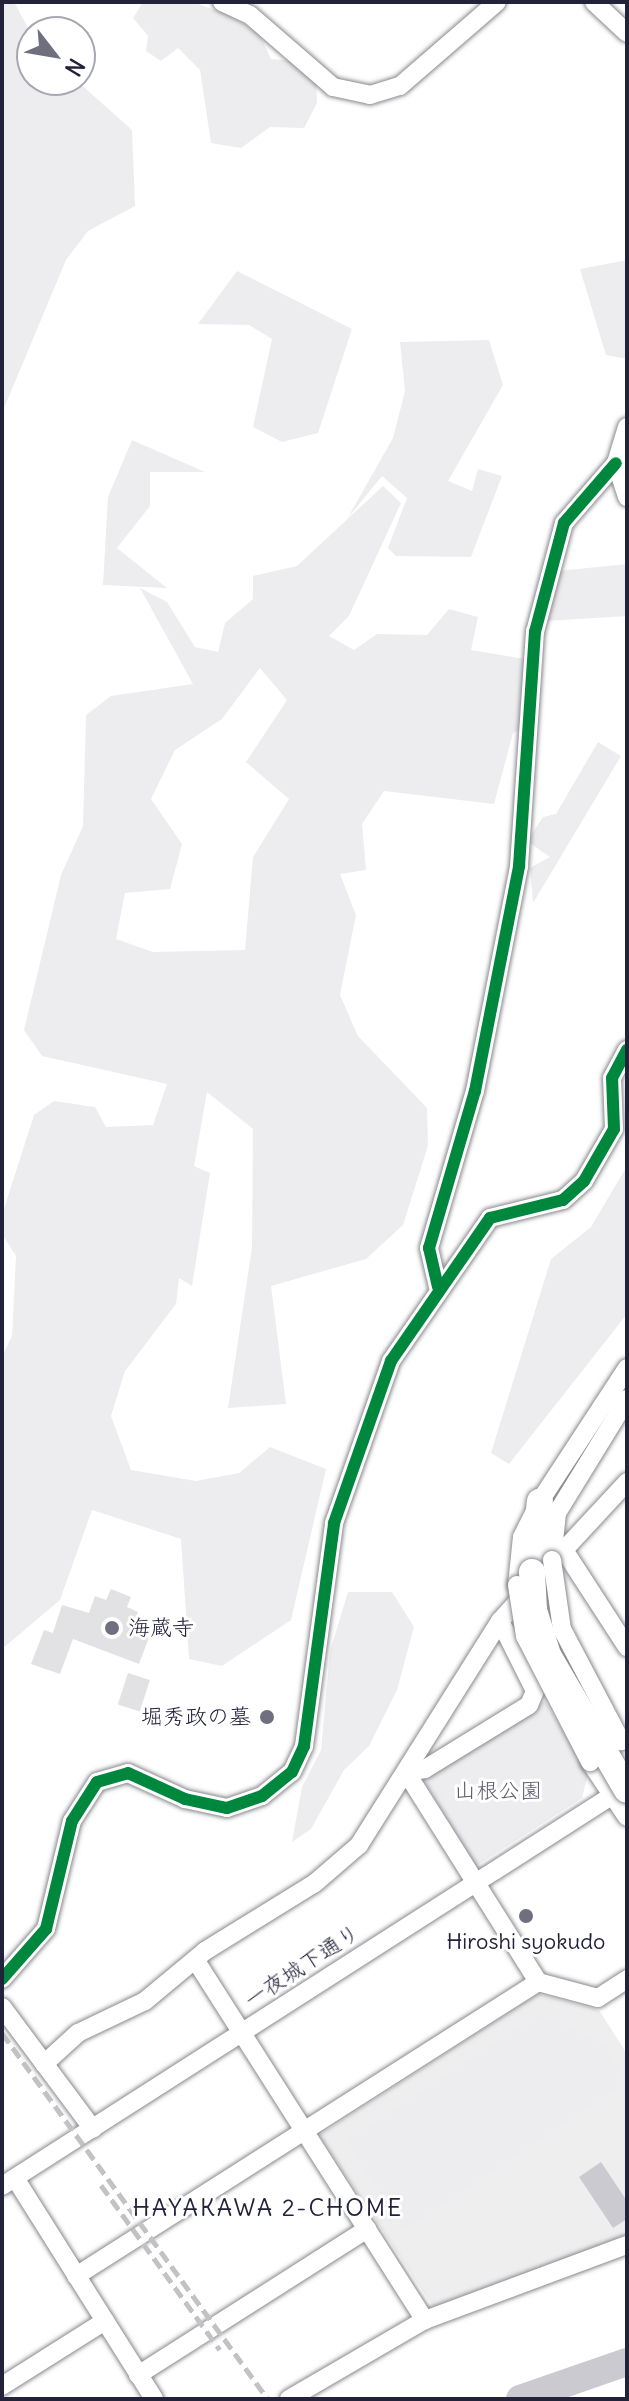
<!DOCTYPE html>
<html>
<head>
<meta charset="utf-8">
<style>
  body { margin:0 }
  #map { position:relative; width:629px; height:2401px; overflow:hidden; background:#fff; font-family:Delius,"Klee One",sans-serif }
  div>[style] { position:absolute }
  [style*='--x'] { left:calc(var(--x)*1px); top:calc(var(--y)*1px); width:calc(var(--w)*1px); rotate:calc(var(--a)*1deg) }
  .built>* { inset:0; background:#eeeeef }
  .green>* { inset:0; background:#ededef }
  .water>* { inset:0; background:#cacad0 }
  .river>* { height:28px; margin:-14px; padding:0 14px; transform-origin:14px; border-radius:14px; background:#cacad0 }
  .building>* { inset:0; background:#e2e2e4; transform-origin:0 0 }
  .roads { filter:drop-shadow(0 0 2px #8a8a8f) drop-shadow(0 0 2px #8a8a8f) }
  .minor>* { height:18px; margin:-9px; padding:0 9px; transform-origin:9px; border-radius:9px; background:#fff }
  .highway>* { height:26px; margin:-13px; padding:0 13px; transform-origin:13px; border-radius:13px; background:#fff }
  .rail>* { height:5px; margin-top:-2.5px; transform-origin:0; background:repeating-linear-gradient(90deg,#c2c2c4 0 12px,transparent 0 18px) }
  .bridges { filter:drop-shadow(0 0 2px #8a8a8f) drop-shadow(0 0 2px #8a8a8f) }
  .minor-bridge>* { height:18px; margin:-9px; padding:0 9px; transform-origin:9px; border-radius:9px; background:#fff }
  .highway-bridge>* { height:26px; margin:-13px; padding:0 13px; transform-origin:13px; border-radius:13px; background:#fff }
  .cycleway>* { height:12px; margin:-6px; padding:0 6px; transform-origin:6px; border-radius:6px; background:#00873e }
  .dots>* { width:22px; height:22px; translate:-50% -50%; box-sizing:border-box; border:4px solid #fff; border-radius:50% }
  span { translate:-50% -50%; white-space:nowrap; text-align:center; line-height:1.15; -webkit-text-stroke:6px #fff; paint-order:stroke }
  .poi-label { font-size:22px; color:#22223b }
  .left { translate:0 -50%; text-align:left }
  .right { translate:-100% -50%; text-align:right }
  .park-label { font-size:22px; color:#5b5b6d }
  .street-label { font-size:22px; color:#22223b }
  .neighbourhood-label { font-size:24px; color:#22223b; letter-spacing:2px }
  .frame { position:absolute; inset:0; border:4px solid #22223b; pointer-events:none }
  .north { position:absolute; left:16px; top:16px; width:80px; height:80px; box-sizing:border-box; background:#fff; border:2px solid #a7a7b1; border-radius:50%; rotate:121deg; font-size:22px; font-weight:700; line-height:32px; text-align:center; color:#22223b }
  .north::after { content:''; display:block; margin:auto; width:28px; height:36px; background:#6f6f80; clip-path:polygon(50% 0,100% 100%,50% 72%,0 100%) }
</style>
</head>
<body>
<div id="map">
  <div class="built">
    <div style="clip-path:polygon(538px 1994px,599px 2010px,627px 2054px,627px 2238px,434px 2308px,319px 2135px)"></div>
  </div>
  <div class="green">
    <div style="clip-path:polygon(2px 2px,14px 2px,32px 35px,32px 80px,76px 80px,132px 130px,135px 206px,88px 231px,66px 260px,2px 413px)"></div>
    <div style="clip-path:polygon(143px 2px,193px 2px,228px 15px,259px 33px,271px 59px,292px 61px,316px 76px,317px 103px,304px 128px,270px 127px,241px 148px,211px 143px,200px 70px,178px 48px,161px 61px,146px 51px,148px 36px,133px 18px)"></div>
    <div style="clip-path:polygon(627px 260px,627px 359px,606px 355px,580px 269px)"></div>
    <div style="clip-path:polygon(237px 271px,352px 329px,318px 433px,282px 442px,253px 427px,272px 339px,249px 325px,198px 324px)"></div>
    <div style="clip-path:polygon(489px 340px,503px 385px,448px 481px,472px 491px,478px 469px,502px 476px,471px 557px,396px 556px,388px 548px,407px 498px,382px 476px,347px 519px,393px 438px,405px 391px,400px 342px)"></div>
    <div style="clip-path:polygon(132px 440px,205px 472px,150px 472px,150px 506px,117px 548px,167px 588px,103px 585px,108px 497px)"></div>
    <div style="clip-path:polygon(evenodd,383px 486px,401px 503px,349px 616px,329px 636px,354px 650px,377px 634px,427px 635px,449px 609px,478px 617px,471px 650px,536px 661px,532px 725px,513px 733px,494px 804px,384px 791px,362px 824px,366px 870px,340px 874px,356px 915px,340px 995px,358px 1036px,427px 1108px,428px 1146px,403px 1225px,366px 1259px,271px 1286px,286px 1404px,228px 1408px,252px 1247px,253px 1129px,207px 1092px,194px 1166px,210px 1173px,192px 1286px,179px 1278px,176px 1304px,125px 1371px,111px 1416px,131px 1470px,196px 1481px,239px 1473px,270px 1447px,326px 1469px,291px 1620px,222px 1666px,189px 1659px,181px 1539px,92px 1510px,60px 1600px,2px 1649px,2px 1357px,12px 1336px,16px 1256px,2px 1234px,2px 1215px,34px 1115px,54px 1101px,95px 1107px,106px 1127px,153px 1125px,167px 1084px,42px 1056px,24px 1030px,61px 875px,83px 826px,86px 715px,111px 696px,193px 684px,140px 588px,167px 602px,195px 647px,218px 652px,225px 623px,253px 599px,253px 576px,297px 566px,383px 486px,260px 668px,287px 700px,246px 762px,289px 799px,253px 857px,245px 950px,153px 952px,116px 939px,125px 893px,170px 889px,182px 844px,151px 799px,175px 750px,222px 719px,260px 668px)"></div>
    <div style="clip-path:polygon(627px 564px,627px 616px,546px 621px,558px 571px)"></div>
    <div style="clip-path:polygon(598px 742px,621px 756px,533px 903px,530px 868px,550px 857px,527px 841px,543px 817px,556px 814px)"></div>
    <div style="clip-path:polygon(627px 1166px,627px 1314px,509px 1464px,491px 1453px,551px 1259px,591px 1227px)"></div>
    <div style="clip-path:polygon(348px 1592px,392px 1592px,414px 1627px,397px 1690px,369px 1746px,344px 1770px,311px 1829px,292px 1842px,302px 1787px,321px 1750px,330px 1651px)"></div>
    <div style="clip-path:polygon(545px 1701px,588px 1774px,582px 1798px,476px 1866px,423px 1779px)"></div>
    <div style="clip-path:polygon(539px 2014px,605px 2045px,627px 2082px,404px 2230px,346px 2141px)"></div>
  </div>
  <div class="water">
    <div style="clip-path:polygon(601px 2162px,627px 2201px,627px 2219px,613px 2228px,579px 2177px)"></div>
  </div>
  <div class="river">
    <div style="--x:520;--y:2399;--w:113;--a:-19.1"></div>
  </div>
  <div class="building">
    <div style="clip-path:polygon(111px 1589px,131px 1597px,127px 1607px,138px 1612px,133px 1625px,151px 1632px,139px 1664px,73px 1639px,60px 1674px,31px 1664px,44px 1630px,53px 1633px,62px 1605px,89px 1613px,95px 1596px,106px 1600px)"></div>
    <div style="left:128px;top:1673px;width:23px;height:33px;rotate:18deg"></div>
  </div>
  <div class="roads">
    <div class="minor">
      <div style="--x:222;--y:2;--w:31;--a:25"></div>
      <div style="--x:250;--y:15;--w:110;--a:40.9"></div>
      <div style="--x:333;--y:87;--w:38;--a:12"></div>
      <div style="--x:370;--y:95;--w:31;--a:-17"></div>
      <div style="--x:400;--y:86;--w:128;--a:-40.9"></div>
      <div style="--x:594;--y:2;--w:45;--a:43.2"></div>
      <div style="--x:627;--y:427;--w:38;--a:107"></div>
      <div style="--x:616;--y:463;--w:36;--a:72"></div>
      <div style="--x:438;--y:1287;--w:40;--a:-103"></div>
      <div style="--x:429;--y:1248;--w:164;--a:-73.7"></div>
      <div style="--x:475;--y:1091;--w:229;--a:-78.9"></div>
      <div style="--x:519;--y:866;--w:235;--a:-86.1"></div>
      <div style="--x:535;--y:632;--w:113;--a:-75.1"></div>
      <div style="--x:564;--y:523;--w:79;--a:-49.1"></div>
      <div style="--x:627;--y:1482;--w:93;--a:132.8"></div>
      <div style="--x:564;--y:1550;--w:116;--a:57"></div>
      <div style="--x:552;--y:1560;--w:47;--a:-83.9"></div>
      <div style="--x:557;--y:1513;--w:134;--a:-58.4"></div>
      <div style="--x:517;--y:1585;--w:48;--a:-84.1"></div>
      <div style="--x:522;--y:1537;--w:40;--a:-63.4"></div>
      <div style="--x:540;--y:1501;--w:159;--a:-56.8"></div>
      <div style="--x:527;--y:1591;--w:40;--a:132"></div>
      <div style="--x:500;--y:1621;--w:78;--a:63.4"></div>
      <div style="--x:535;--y:1691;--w:15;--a:113"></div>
      <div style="--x:529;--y:1705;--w:122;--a:148.4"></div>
      <div style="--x:425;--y:1769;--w:19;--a:171"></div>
      <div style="--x:406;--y:1772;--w:248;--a:57.8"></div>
      <div style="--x:538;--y:1982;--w:62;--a:14.9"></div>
      <div style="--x:598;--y:1998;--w:35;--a:-33"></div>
      <div style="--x:590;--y:1762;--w:66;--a:56.1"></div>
      <div style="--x:196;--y:1961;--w:426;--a:57.5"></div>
      <div style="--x:2;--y:1979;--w:67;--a:-48.7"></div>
      <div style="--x:46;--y:1929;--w:111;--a:-76.5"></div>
      <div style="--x:72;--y:1821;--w:46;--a:-57.3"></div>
      <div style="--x:97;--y:1782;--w:32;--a:-16"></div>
      <div style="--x:128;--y:1773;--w:63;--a:24.5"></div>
      <div style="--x:185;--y:1799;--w:43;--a:12.1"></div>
      <div style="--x:227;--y:1808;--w:37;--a:-19"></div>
      <div style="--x:262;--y:1796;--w:38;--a:-39"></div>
      <div style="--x:292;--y:1772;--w:29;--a:-65"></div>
      <div style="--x:304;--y:1746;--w:225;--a:-82.3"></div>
      <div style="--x:334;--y:1523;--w:172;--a:-70.6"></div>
      <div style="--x:391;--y:1361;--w:174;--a:-55.3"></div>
      <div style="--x:490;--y:1218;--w:75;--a:-13.9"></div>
      <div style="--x:563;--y:1200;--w:28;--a:-42"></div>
      <div style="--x:584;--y:1181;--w:60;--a:-60"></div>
      <div style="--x:614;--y:1129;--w:51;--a:-92.2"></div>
      <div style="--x:612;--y:1078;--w:32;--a:-62"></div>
      <div style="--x:2;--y:2007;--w:152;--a:53.3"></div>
      <div style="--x:44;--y:2064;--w:46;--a:-42.4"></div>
      <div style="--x:78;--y:2033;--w:74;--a:-25.5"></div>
      <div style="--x:145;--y:2001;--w:78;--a:-39.8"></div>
      <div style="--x:205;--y:1951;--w:129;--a:-31.7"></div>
      <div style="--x:315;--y:1883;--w:58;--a:-40.8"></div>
      <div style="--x:359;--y:1845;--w:265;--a:-57.8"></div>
      <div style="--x:15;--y:2178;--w:261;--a:57.8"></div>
      <div style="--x:2;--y:2186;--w:742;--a:-32.62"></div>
      <div style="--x:76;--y:2276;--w:548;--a:-32.47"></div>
      <div style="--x:138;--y:2375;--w:272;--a:-32.5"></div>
      <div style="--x:2;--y:2386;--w:122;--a:-32.3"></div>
      <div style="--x:289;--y:2399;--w:157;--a:-30.2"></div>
      <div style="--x:425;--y:2320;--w:215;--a:-20.4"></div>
    </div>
    <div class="highway">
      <div style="--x:532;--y:1572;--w:71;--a:-83.6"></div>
    </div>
  </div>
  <div class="rail">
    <div style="--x:2;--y:2033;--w:452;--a:54"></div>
    <div style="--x:101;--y:2185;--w:203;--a:54.2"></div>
  </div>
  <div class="bridges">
    <div class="minor-bridge">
      <div style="--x:552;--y:1560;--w:70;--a:81.8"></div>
      <div style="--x:562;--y:1629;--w:127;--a:62.2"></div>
      <div style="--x:517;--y:1585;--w:52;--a:81.1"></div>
      <div style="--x:525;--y:1636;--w:142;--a:62.7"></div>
    </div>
    <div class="highway-bridge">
      <div style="--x:532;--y:1572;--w:38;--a:87"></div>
      <div style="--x:534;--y:1610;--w:47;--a:72.7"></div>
      <div style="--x:548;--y:1655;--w:156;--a:59.7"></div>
    </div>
  </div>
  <div class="cycleway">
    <div style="--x:438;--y:1287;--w:40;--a:-103"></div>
    <div style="--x:429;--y:1248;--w:164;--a:-73.7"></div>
    <div style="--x:475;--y:1091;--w:229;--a:-78.9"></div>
    <div style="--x:519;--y:866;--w:235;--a:-86.1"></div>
    <div style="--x:535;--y:632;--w:113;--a:-75.1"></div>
    <div style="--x:564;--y:523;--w:79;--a:-49.1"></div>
    <div style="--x:2;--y:1979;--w:67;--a:-48.7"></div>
    <div style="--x:46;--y:1929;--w:111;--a:-76.5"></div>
    <div style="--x:72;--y:1821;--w:46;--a:-57.3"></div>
    <div style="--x:97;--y:1782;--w:32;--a:-16"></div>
    <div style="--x:128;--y:1773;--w:63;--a:24.5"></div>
    <div style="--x:185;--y:1799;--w:43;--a:12.1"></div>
    <div style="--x:227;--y:1808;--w:37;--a:-19"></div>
    <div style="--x:262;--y:1796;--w:38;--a:-39"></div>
    <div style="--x:292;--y:1772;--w:29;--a:-65"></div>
    <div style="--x:304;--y:1746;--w:225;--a:-82.3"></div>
    <div style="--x:334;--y:1523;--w:172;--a:-70.6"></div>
    <div style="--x:391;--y:1361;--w:174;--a:-55.3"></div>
    <div style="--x:490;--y:1218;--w:75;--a:-13.9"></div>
    <div style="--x:563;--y:1200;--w:28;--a:-42"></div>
    <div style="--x:584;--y:1181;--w:60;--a:-60"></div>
    <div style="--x:614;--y:1129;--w:51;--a:-92.2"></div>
    <div style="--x:612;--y:1078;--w:32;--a:-62"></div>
  </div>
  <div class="dots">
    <div style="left:112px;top:1628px;background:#6f6f80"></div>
    <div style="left:267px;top:1717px;background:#6f6f80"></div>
    <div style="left:526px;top:1916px;background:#6f6f80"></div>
  </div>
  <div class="poi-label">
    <span class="left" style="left:128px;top:1628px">海蔵寺</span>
    <span class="right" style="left:251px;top:1717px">堀秀政の墓</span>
    <span style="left:526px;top:1942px">Hiroshi syokudo</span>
  </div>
  <div class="park-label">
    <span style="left:498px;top:1791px">山根公園</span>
  </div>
  <div class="street-label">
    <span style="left:302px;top:1966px;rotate:-33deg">一夜城下通り</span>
  </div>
  <div class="neighbourhood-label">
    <span style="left:268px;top:2208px">HAYAKAWA 2-CHOME</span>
  </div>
  <div class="frame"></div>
  <div class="north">N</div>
</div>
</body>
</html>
